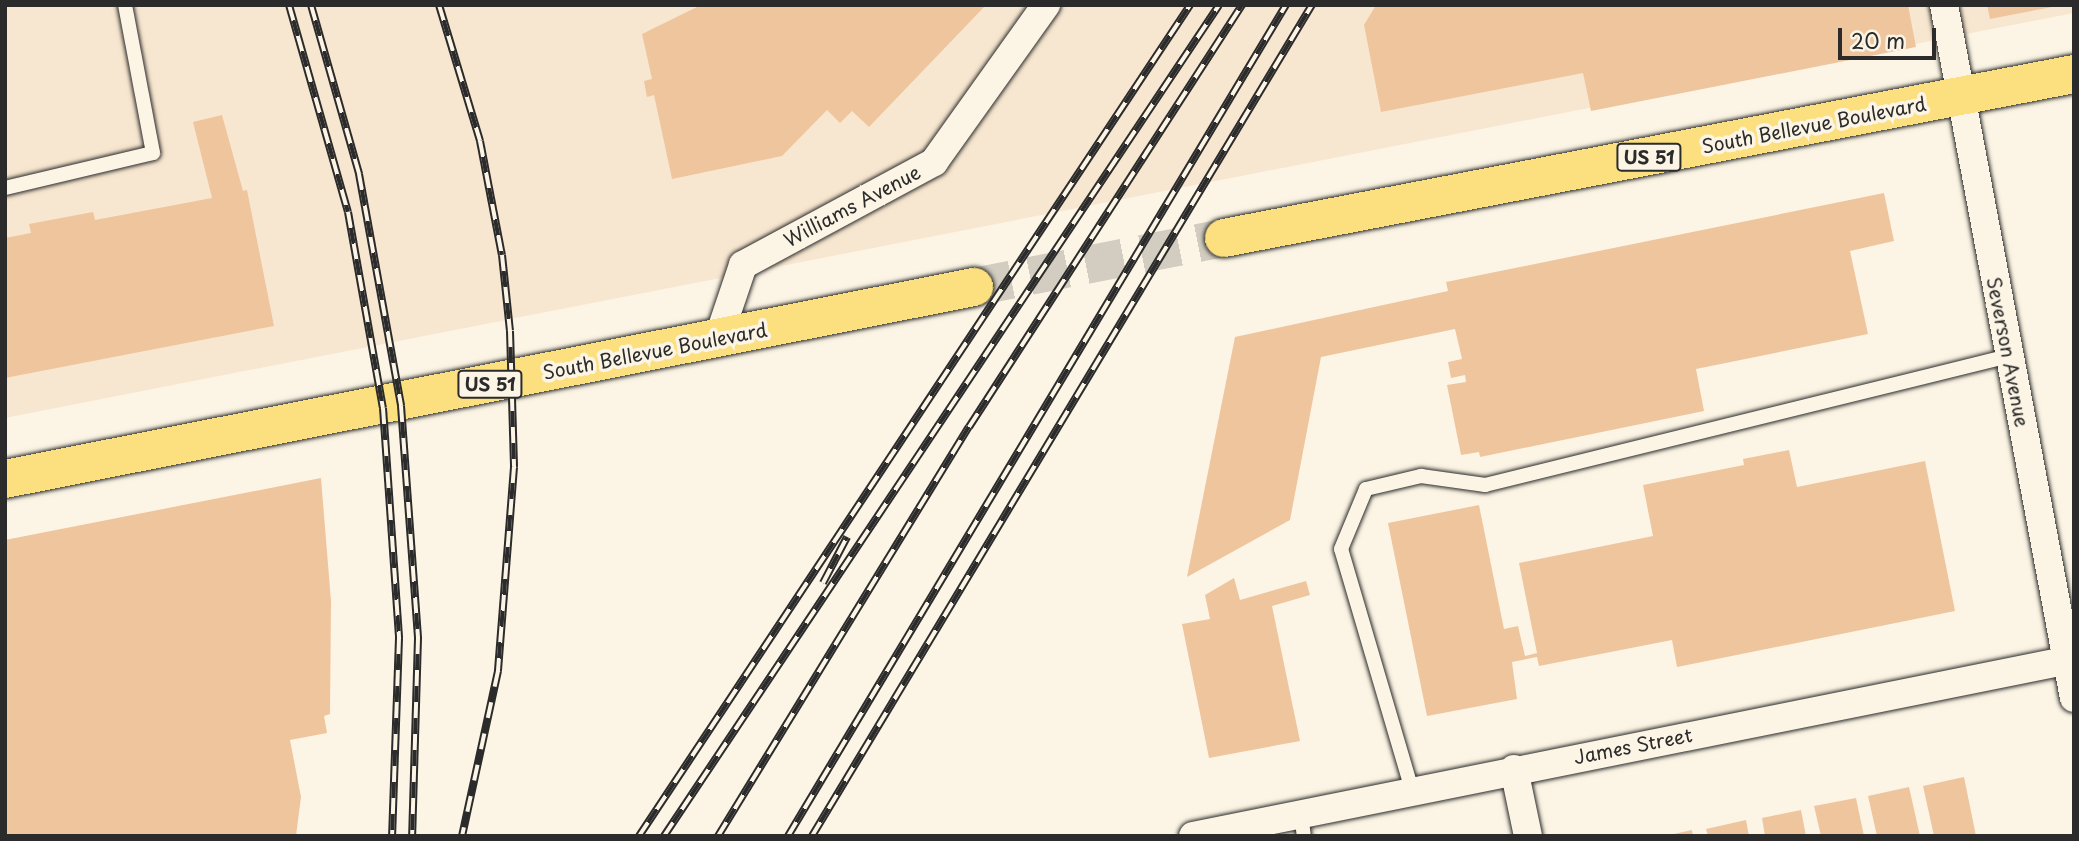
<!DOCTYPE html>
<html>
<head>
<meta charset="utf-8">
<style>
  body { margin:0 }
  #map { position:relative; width:2079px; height:841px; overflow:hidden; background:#fcf5e5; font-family:"Playpen Sans",sans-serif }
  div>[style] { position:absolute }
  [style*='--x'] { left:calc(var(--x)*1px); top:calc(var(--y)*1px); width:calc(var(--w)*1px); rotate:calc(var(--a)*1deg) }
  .built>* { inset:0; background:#f8e7d0 }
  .building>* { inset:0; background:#efc59e }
  .primary-tunnel>* { height:38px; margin-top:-19px; transform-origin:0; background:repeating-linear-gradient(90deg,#d2cdc0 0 38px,transparent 0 57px) }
  .roads { filter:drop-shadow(0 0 2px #2b2b2b) drop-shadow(0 0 2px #2b2b2b) }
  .lane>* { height:14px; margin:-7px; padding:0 7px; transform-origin:7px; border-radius:7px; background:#fcf5e5 }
  .street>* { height:28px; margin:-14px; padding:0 14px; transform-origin:14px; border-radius:14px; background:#fcf5e5 }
  .primary>* { height:38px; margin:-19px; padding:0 19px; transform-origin:19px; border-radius:19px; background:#fce080 }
  .rail>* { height:8px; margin-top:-4px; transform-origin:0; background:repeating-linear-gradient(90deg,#fcf5e5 0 16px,#2b2b2b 0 32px); box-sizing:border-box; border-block:2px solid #2b2b2b }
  span { translate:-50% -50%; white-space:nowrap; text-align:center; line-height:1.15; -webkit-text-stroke:7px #fcf5e5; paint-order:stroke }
  .shield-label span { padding:2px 5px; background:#fcf5e5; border:2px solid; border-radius:5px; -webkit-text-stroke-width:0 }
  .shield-label { font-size:18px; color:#2b2b2b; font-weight:700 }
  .street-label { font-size:19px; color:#2b2b2b }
  .frame { position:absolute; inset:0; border:7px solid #2b2b2b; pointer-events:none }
  .scale { position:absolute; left:1838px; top:28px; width:98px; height:32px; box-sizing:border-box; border:4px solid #2b2b2b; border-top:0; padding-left:9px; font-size:21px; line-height:24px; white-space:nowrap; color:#2b2b2b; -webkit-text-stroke:5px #fcf5e5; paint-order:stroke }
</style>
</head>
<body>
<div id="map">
  <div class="built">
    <div style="clip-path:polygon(5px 5px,2074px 5px,2074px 13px,5px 418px)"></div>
  </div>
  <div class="building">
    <div style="clip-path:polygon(701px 5px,986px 5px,869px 127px,852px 111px,840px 123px,827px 110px,782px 156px,672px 179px,654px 95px,647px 97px,644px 81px,652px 79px,642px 34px)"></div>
    <div style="clip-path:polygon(1376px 5px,1908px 5px,1916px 47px,1591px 111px,1583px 73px,1381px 112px,1364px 25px)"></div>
    <div style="clip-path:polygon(1987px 5px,2052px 5px,2052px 7px,1990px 19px)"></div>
    <div style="clip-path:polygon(222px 115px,243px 191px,247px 190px,274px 326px,5px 378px,5px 238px,31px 233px,29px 224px,93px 212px,95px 220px,212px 198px,193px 122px)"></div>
    <div style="clip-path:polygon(1884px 193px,1894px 241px,1850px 251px,1868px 334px,1696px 369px,1704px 411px,1480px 457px,1479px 452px,1461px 455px,1447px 385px,1466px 382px,1465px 375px,1451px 378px,1448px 362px,1462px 359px,1455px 329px,1321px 357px,1290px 520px,1187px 577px,1235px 337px,1448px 291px,1446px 282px)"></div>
    <div style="clip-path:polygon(1789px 450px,1797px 487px,1925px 461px,1955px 611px,1677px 667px,1672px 640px,1539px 666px,1537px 657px,1512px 662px,1517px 699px,1427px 716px,1388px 523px,1479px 505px,1504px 629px,1518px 626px,1525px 656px,1537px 653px,1519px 563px,1653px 536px,1643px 485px,1744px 465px,1743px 459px)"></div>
    <div style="clip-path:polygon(321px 478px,331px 601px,330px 714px,324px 716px,327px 733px,290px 740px,301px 797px,296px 836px,5px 836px,5px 540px)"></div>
    <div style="clip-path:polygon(1234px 578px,1240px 600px,1306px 581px,1310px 595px,1272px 606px,1300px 741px,1209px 758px,1182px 624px,1210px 619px,1205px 595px)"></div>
    <div style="clip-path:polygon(1964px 777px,1976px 836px,1934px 836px,1923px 786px)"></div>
    <div style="clip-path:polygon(1909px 787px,1920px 836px,1877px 836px,1868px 796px)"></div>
    <div style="clip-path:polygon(1856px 798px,1864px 836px,1821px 836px,1814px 806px)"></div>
    <div style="clip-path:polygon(1801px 810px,1806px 836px,1765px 836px,1762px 818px)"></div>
    <div style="clip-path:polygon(1746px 820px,1749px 836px,1708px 836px,1706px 829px)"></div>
    <div style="clip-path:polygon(1692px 830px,1693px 836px,1669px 836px,1669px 835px)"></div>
  </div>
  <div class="primary-tunnel">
    <div style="--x:974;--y:287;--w:255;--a:-11.1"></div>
  </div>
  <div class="roads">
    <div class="lane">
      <div style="--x:5;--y:188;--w:152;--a:-13.3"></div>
      <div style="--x:153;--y:153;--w:151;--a:-100.7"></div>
      <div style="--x:1412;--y:790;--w:251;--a:-106.4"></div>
      <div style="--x:1341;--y:549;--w:65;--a:-67.4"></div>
      <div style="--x:1366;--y:489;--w:57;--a:-13.3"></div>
      <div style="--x:1421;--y:476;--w:65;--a:8"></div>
      <div style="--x:1485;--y:485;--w:540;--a:-13.83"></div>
      <div style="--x:1301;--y:813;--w:23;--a:83"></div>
    </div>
    <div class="street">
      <div style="--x:1944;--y:5;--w:705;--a:79.38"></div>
      <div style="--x:718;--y:339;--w:78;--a:-71.3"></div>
      <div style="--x:743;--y:265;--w:217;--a:-28.3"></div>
      <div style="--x:934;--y:162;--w:193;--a:-54.5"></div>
      <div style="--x:1514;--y:769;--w:68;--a:78.2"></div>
      <div style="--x:1193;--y:836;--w:899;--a:-11.36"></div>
    </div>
    <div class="primary">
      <div style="--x:1224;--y:238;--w:866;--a:-10.92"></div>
      <div style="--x:5;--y:479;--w:988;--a:-11.21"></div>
    </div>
  </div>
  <div class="rail">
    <div style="--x:289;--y:5;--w:215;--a:74.1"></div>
    <div style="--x:348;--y:212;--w:199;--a:79.9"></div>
    <div style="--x:383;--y:408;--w:231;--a:86"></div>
    <div style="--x:399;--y:638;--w:198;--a:92"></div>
    <div style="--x:311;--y:5;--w:176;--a:74.1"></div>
    <div style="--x:359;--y:174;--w:236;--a:79.7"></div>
    <div style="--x:401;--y:406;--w:233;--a:85.8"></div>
    <div style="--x:418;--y:638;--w:198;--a:91.7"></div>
    <div style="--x:439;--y:5;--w:142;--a:73.2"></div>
    <div style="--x:480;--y:141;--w:116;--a:79.1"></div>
    <div style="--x:502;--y:255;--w:76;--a:84"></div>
    <div style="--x:510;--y:331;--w:136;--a:88.3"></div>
    <div style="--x:514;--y:467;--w:205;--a:94.5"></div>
    <div style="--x:498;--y:671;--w:169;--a:102.3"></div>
    <div style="--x:823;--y:583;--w:52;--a:-62.4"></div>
    <div style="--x:639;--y:836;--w:997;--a:-56.45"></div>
    <div style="--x:664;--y:836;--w:999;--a:-56.26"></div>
    <div style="--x:718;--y:836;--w:480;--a:-58.5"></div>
    <div style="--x:969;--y:427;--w:503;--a:-57.1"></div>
    <div style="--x:788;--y:836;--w:969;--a:-59.07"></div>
    <div style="--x:812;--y:836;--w:970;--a:-58.97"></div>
  </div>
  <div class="shield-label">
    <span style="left:1649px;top:157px">US 51</span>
    <span style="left:490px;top:384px">US 51</span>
  </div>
  <div class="street-label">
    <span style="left:1814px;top:125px;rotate:-11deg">South Bellevue Boulevard</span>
    <span style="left:852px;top:206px;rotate:-28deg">Williams Avenue</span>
    <span style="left:655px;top:351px;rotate:-11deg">South Bellevue Boulevard</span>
    <span style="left:2008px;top:352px;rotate:79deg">Severson Avenue</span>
    <span style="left:1633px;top:746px;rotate:-11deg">James Street</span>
  </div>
  <div class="frame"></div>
  <div class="scale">20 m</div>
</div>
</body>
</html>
